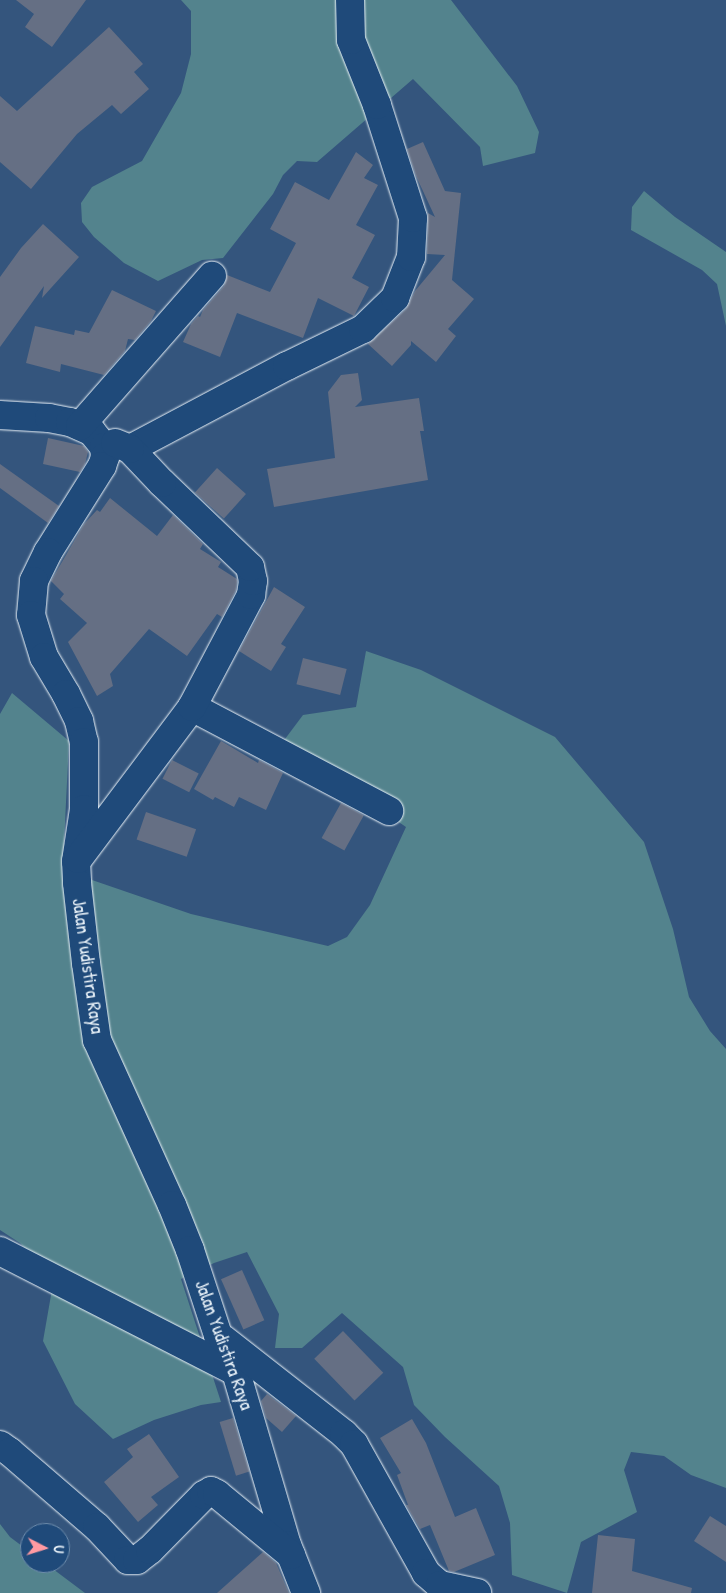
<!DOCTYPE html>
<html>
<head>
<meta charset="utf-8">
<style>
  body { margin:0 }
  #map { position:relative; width:726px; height:1593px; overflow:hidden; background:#34557d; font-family:"Patrick Hand",sans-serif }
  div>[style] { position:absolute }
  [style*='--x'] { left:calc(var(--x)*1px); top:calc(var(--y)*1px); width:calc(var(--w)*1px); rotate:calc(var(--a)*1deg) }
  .green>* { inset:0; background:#53838d }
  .building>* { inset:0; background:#656f84; transform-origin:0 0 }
  .roads { filter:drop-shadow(0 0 1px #e8f1f8) drop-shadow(0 0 1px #e8f1f8) }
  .minor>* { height:28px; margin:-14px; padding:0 14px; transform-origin:14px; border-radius:14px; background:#1f4a7a }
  span { translate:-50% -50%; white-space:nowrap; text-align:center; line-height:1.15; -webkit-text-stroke:4px #1f4a7a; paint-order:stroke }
  .street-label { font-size:19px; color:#e8f1f8 }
  .north { position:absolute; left:20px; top:1523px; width:50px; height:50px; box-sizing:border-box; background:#1f4a7a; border:1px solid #6f8dac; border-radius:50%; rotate:95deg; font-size:14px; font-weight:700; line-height:20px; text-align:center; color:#e8f1f8 }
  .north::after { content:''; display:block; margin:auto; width:18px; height:22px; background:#ff9aa2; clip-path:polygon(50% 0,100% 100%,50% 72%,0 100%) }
</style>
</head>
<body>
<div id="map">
  <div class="green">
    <div style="clip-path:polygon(181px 0,451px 0,517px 86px,539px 132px,535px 153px,483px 166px,480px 147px,413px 79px,317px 162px,297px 161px,283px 175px,273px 194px,223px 258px,202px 260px,158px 281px,124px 263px,94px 237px,82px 222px,81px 203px,92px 187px,142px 161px,181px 93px,191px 54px,191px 11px)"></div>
    <div style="clip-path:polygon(644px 191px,675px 217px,726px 252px,726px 326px,717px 284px,702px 270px,631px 230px,632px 207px)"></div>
    <div style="clip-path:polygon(366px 651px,421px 670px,555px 737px,644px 842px,673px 929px,689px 997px,710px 1031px,726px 1049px,726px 1488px,691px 1475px,664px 1456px,631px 1452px,624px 1470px,637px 1512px,581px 1542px,567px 1593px,512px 1575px,510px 1523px,499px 1486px,445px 1437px,414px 1405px,403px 1367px,342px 1313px,302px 1348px,275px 1348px,279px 1314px,247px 1252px,214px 1263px,181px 1279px,221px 1402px,201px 1405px,154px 1420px,113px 1439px,75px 1404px,43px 1341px,54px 1278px,20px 1243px,0 1230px,0 714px,12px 693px,69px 741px,64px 843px,92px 880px,191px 914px,328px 946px,347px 937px,370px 905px,406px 827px,282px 743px,303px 715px,356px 707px)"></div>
    <div style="clip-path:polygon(0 1524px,10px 1537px,30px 1552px,30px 1563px,45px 1563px,85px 1593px,0 1593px)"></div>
  </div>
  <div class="building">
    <div style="clip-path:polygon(16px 0,86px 0,52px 47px,25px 27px,34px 14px)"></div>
    <div style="clip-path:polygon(109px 27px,143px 64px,134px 72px,149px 89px,121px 114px,112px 105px,77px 134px,31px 189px,0 162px,0 96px,17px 111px)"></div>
    <div style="clip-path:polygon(423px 142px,445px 191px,461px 193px,452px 280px,474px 299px,448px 329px,456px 336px,436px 362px,411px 341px,411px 345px,392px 366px,368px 344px,406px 309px,415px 291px,445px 255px,427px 254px,428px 213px,435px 217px,416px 176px,407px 149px)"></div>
    <div style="clip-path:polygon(356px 152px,373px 165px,364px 178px,378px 185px,356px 225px,375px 235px,352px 278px,369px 287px,354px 316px,318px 298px,303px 338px,237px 313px,220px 357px,183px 342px,191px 324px,198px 316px,200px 317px,203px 310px,224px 286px,227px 275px,270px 292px,296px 243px,270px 229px,295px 182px,329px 200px)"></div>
    <div style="clip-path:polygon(43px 224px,79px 257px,42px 298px,44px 286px,0 347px,0 277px,21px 248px)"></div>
    <div style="clip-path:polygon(112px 290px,156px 311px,151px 321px,135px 340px,128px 339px,125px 351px,104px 375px,61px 364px,60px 372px,26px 363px,35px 326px,74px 335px,75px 330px,89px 333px)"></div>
    <div style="clip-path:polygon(358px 373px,362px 400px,355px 407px,419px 398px,424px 431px,420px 431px,428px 480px,274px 507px,267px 469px,335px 458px,328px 392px,341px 375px)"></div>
    <div style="clip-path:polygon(48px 438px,84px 446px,88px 452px,85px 464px,80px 472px,43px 464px)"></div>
    <div style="clip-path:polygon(0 464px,59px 506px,48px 523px,0 488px)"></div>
    <div style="left:217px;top:468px;width:39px;height:33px;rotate:42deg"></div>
    <div style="clip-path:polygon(110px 498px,157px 536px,173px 515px,203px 544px,200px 549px,221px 562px,218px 567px,237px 579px,237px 582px,236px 590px,222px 617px,217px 614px,187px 656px,149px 629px,110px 674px,113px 686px,97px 696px,68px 642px,87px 623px,60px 599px,64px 594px,51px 581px,84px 524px,97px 510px,100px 512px)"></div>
    <div style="clip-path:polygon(274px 587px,305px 607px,281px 644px,286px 647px,271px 671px,239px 651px)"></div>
    <div style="left:303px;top:658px;width:45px;height:27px;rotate:14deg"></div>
    <div style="clip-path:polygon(221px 741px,258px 763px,259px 760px,283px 773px,266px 810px,239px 797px,234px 807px,215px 797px,213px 800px,194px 789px)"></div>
    <div style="left:172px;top:760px;width:30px;height:21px;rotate:27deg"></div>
    <div style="left:341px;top:803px;width:26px;height:40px;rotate:29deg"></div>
    <div style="left:146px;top:812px;width:53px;height:29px;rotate:19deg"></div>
    <div style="left:242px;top:1270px;width:55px;height:23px;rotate:66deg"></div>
    <div style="left:343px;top:1331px;width:58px;height:40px;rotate:46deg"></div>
    <div style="clip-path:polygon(267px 1394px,296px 1416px,282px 1432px,266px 1418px,261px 1401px)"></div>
    <div style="left:233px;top:1418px;width:56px;height:14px;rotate:73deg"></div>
    <div style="clip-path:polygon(412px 1419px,426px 1443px,455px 1517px,476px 1508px,495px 1555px,454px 1572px,449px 1571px,430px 1525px,420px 1529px,406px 1505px,408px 1505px,397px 1475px,401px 1473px,380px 1438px)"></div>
    <div style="clip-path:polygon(149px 1434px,179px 1477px,151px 1497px,158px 1505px,138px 1522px,104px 1482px,133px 1457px,127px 1449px)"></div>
    <div style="clip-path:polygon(710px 1516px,726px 1526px,726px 1562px,694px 1541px)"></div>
    <div style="clip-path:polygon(598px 1535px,635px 1539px,632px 1571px,692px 1588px,691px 1593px,592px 1593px)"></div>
    <div style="clip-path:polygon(263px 1552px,276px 1563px,289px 1593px,217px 1593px)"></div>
  </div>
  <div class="roads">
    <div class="minor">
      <div style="--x:0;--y:415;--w:49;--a:3.5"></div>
      <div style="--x:49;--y:418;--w:21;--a:11"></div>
      <div style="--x:70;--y:422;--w:24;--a:24"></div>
      <div style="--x:92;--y:432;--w:19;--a:51"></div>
      <div style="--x:104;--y:447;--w:10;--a:84"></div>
      <div style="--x:105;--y:457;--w:9;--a:108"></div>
      <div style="--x:102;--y:466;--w:102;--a:122.1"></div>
      <div style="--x:48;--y:552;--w:32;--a:116"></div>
      <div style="--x:34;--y:581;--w:34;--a:95"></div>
      <div style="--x:31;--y:615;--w:44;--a:72.8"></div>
      <div style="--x:44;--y:657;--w:43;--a:59.3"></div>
      <div style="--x:66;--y:694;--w:30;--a:64"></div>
      <div style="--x:79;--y:721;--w:22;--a:77"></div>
      <div style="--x:84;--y:742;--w:67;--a:90"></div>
      <div style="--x:84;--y:809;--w:53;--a:98.7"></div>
      <div style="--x:76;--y:861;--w:22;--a:87"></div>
      <div style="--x:77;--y:883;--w:81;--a:83.6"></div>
      <div style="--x:86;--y:963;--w:78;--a:81.9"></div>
      <div style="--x:97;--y:1040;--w:181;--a:65.6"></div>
      <div style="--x:172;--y:1205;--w:48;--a:68.2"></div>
      <div style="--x:190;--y:1250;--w:89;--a:71.8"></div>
      <div style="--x:218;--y:1335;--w:41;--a:64.1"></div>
      <div style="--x:236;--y:1372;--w:180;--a:73.6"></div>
      <div style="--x:287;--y:1545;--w:52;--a:68.4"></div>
      <div style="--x:80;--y:426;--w:200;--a:-48.7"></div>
      <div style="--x:130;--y:449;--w:178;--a:-27.9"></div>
      <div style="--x:287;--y:366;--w:85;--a:-26"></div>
      <div style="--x:363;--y:329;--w:45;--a:-44.1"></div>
      <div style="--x:395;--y:298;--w:44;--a:-68.7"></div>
      <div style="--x:411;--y:257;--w:39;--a:-87"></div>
      <div style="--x:413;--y:218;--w:119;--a:-107.7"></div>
      <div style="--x:377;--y:105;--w:70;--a:-111.8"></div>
      <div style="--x:351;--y:40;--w:40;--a:-91.4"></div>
      <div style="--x:192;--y:707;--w:223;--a:27.8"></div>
      <div style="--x:78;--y:859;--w:190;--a:-53.1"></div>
      <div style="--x:192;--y:707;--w:127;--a:-62.2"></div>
      <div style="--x:251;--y:595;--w:14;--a:-82"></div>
      <div style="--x:253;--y:581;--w:14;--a:-102"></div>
      <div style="--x:250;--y:567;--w:122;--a:-136.3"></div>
      <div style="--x:162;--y:483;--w:47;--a:-133.3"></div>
      <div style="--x:130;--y:449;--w:16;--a:-158"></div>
      <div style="--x:0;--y:1251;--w:265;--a:27.1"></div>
      <div style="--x:223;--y:1339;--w:154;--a:38.1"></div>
      <div style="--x:344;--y:1434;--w:14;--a:45"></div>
      <div style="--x:354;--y:1444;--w:148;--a:60.8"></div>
      <div style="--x:426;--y:1573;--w:18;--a:41"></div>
      <div style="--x:440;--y:1585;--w:38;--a:12"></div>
      <div style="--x:0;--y:1445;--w:12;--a:35"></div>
      <div style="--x:10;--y:1452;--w:115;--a:40.8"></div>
      <div style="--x:97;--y:1527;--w:45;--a:46.8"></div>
      <div style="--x:128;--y:1560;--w:9;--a:0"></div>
      <div style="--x:137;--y:1560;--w:16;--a:-38"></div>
      <div style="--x:150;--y:1550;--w:77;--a:-45.5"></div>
      <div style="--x:204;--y:1495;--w:8;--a:-30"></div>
      <div style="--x:211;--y:1491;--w:7;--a:27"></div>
      <div style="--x:217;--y:1494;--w:96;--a:39.5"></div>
    </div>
  </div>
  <div class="street-label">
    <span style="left:88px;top:966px;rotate:82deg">Jalan Yudistira Raya</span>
    <span style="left:224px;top:1345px;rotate:70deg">Jalan Yudistira Raya</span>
  </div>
  <div class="north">U</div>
</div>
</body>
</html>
